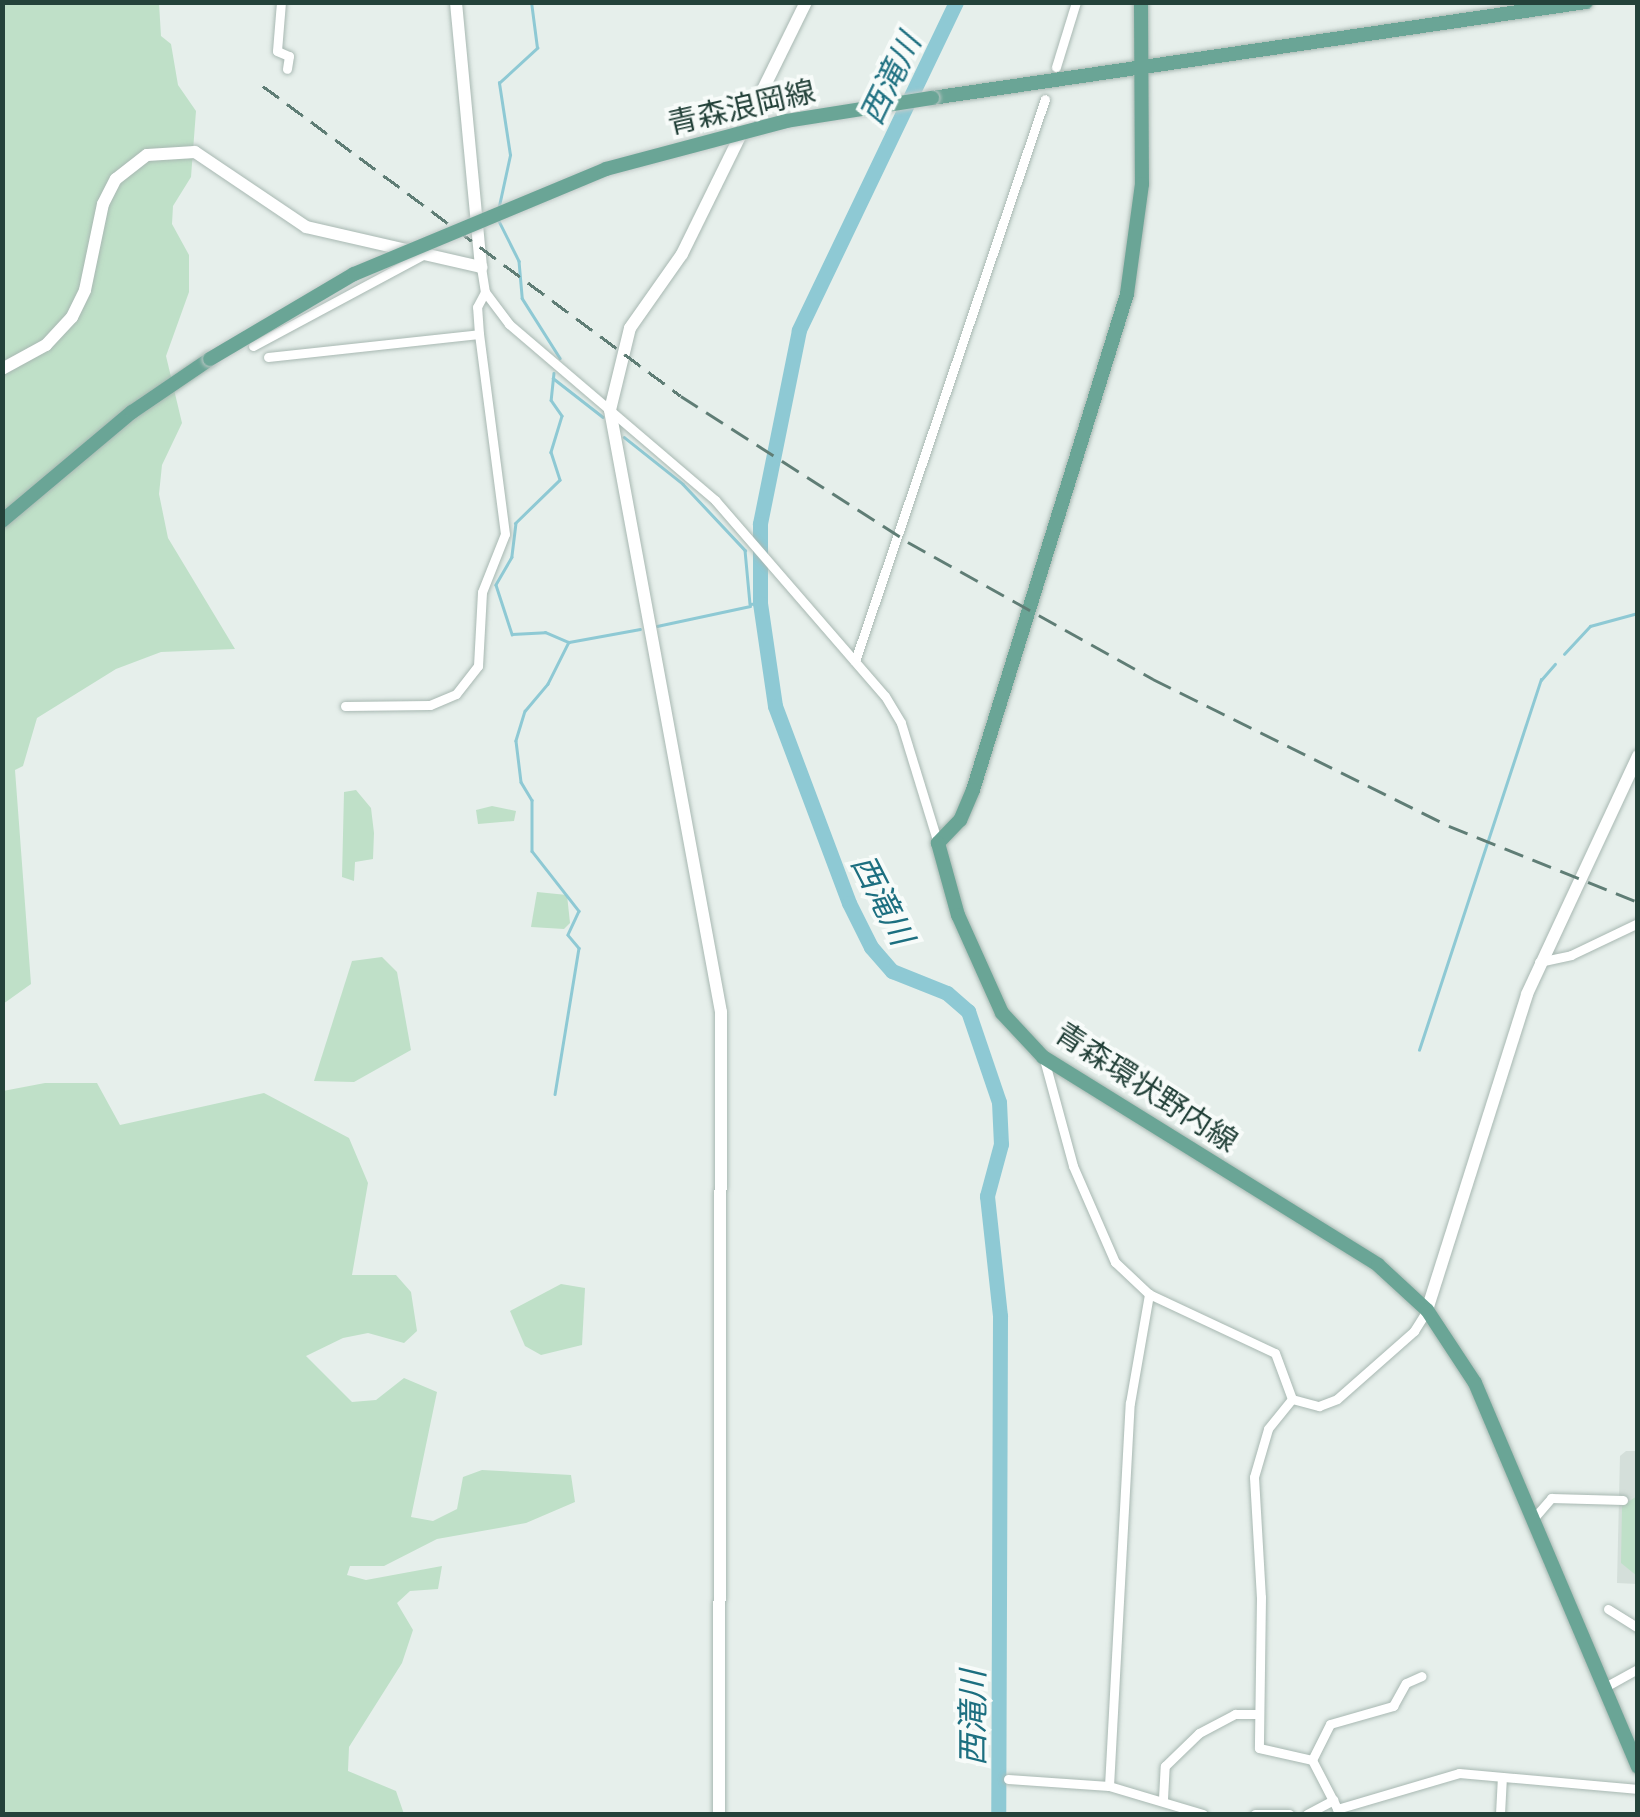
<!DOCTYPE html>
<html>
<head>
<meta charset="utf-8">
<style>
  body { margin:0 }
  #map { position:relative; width:1640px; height:1817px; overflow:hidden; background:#e6efeb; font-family:Barlow,"Noto Sans JP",sans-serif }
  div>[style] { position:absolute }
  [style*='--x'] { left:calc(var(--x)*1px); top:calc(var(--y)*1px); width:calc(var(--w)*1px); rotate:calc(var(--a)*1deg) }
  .built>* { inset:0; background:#d4dfda }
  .green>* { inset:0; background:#bfe0c8 }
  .stream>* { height:2.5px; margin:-1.25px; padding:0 1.25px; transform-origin:1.25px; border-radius:1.25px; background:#8ec9d4 }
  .river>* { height:15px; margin:-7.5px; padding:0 7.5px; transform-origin:7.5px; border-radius:7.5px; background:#8ec9d4 }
  .roads { filter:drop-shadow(0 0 2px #a8b8b2) drop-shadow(0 0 2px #a8b8b2) }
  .street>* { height:9px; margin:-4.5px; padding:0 4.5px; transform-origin:4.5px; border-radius:4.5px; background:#fff }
  .secondary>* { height:12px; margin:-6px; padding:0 6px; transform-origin:6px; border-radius:6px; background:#fff }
  .primary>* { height:14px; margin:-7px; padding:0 7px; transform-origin:7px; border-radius:7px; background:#6aa596 }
  .rail>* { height:2.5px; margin-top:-1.25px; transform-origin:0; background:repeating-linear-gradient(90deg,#5f7d75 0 20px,transparent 0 30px) }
  .bridges { filter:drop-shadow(0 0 2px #c2cac8) drop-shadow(0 0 2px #c2cac8) }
  .primary-bridge>* { height:14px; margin:-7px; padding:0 7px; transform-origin:7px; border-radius:7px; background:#6aa596 }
  span { translate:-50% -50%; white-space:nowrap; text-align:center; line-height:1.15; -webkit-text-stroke:8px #f7fbf9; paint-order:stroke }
  .street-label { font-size:30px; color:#24423a }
  .water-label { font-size:32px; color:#1c6f80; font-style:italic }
  .frame { position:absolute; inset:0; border:5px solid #24423a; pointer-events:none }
</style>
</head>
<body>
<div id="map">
  <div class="built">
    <div style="clip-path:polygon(1626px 1451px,1637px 1451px,1637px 1584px,1617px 1583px,1620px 1456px)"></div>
  </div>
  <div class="green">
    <div style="clip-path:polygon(3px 3px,159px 3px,161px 36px,171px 44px,178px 85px,196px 111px,191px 177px,173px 206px,172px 224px,189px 255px,189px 292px,166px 356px,182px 423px,162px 465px,159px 494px,168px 538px,235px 649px,161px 652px,116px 669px,37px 718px,23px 766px,15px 770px,31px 984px,3px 1004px)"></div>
    <div style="clip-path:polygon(356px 790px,371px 808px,374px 833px,373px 859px,355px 862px,354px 881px,342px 877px,344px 792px)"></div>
    <div style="clip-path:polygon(492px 806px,516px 811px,514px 821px,478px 824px,476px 810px)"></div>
    <div style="clip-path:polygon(537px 892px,567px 895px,570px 923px,564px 929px,531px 927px)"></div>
    <div style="clip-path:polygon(382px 957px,397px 972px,411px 1050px,354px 1082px,314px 1081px,352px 961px)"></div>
    <div style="clip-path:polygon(45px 1083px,97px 1083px,120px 1125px,264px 1093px,349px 1138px,368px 1183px,352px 1275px,396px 1275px,411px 1292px,417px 1331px,404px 1343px,368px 1333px,343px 1338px,306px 1356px,352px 1402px,376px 1400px,404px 1378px,437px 1392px,411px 1517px,433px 1521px,457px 1509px,463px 1477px,482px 1470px,571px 1475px,575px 1502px,526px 1523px,437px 1539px,384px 1566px,350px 1566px,347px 1575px,366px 1580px,442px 1566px,438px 1589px,410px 1591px,397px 1603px,413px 1630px,402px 1663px,349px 1747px,348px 1771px,396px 1791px,404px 1814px,3px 1814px,3px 1091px)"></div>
    <div style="clip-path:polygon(561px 1284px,585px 1288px,582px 1345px,541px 1355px,525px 1346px,510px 1311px)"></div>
    <div style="clip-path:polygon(1637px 1496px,1637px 1576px,1621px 1563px,1622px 1506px)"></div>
  </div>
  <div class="stream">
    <div style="--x:499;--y:206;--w:52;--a:-77.8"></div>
    <div style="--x:510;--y:155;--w:73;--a:-98.7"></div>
    <div style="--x:499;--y:83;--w:52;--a:-42.6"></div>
    <div style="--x:537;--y:48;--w:46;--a:-97.4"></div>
    <div style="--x:498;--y:219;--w:47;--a:63.4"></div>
    <div style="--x:519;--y:261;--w:37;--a:85"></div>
    <div style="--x:522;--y:298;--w:71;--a:57.7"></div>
    <div style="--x:554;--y:373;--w:27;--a:96"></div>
    <div style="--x:551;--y:400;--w:19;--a:55"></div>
    <div style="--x:562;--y:416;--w:38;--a:107"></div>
    <div style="--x:551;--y:452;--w:29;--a:72"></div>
    <div style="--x:560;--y:480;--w:62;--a:135.7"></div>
    <div style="--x:516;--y:523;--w:34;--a:97"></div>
    <div style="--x:512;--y:557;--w:32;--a:120"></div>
    <div style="--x:496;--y:585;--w:52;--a:71.9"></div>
    <div style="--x:512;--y:634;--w:33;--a:-3"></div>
    <div style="--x:545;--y:632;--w:26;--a:23"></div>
    <div style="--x:569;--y:642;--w:47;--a:116.6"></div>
    <div style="--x:548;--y:684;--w:35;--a:130"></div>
    <div style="--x:525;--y:711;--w:31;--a:107"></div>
    <div style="--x:516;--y:741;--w:41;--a:83"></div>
    <div style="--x:521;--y:782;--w:21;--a:59"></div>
    <div style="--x:532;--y:800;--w:51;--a:90"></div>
    <div style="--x:532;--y:851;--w:76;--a:51.9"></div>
    <div style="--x:579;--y:911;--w:26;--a:115"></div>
    <div style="--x:568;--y:935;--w:17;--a:50"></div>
    <div style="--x:579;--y:948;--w:148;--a:99.3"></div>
    <div style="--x:553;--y:378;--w:63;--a:38"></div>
    <div style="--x:624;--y:437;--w:75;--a:38.5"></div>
    <div style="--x:683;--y:484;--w:91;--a:46.8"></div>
    <div style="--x:745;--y:550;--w:54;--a:84.7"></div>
    <div style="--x:750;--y:604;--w:10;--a:-6"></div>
    <div style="--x:657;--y:626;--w:95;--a:-12.1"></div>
    <div style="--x:569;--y:642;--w:72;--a:-10.4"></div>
    <div style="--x:1564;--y:654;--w:38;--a:-47"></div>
    <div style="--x:1590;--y:626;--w:50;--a:-15.2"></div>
    <div style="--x:1419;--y:1050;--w:390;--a:-71.8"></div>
    <div style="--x:1541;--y:680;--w:21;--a:-49"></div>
  </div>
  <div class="river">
    <div style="--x:956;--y:2;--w:364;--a:115.6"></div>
    <div style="--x:799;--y:330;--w:198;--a:101.4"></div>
    <div style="--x:760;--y:524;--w:79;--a:90"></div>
    <div style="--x:760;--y:603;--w:104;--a:81.7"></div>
    <div style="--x:775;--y:706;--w:210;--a:69.4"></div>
    <div style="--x:849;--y:903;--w:49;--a:63.4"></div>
    <div style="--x:871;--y:947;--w:32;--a:49"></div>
    <div style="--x:892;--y:971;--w:59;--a:21.8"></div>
    <div style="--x:947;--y:993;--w:28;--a:41"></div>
    <div style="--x:968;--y:1011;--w:96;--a:71.2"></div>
    <div style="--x:999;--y:1102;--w:42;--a:87.3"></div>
    <div style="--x:1001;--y:1144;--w:54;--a:105.1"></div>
    <div style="--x:987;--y:1196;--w:121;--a:83.8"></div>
    <div style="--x:1000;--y:1316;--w:498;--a:90.2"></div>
  </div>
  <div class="roads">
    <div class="street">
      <div style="--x:281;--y:2;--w:49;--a:94.7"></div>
      <div style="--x:277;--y:51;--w:13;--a:23"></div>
      <div style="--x:289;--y:56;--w:13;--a:99"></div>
      <div style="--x:1056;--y:67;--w:68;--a:-72.9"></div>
      <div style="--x:481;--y:267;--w:25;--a:81"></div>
      <div style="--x:485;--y:292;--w:40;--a:53"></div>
      <div style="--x:509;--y:324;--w:271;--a:40.5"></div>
      <div style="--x:715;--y:500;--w:259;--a:49.1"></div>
      <div style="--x:885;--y:696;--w:31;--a:59"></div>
      <div style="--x:901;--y:723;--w:126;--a:72.9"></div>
      <div style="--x:253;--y:346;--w:193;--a:-28.2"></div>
      <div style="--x:268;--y:357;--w:212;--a:-6.2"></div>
      <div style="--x:855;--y:661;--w:593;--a:-71.32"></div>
      <div style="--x:345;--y:706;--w:85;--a:-0.7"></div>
      <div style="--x:430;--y:705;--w:28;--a:-23"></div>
      <div style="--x:456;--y:694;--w:36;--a:-52"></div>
      <div style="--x:478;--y:666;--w:74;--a:-86.9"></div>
      <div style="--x:482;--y:592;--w:62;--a:-68.4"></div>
      <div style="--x:505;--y:534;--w:202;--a:-97.4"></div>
      <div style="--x:479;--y:334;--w:27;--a:-94"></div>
      <div style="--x:477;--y:307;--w:17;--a:-62"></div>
      <div style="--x:1539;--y:962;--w:33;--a:-12"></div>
      <div style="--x:1571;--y:955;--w:74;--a:-25.5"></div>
      <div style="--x:1044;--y:1059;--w:111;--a:74.8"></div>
      <div style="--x:1073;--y:1166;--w:105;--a:66.4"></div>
      <div style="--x:1115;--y:1262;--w:47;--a:43.3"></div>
      <div style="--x:1149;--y:1294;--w:139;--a:25.1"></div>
      <div style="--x:1275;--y:1353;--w:49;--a:69.7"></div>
      <div style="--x:1292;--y:1399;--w:38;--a:129"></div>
      <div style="--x:1268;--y:1429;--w:50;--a:106.3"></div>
      <div style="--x:1254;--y:1477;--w:120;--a:86.7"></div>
      <div style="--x:1261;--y:1597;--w:151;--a:90.8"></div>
      <div style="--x:1259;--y:1748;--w:54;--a:12.8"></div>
      <div style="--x:1312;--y:1760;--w:61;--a:62.6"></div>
      <div style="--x:1292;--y:1399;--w:28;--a:15"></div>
      <div style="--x:1319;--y:1406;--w:19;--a:-21"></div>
      <div style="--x:1337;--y:1399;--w:103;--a:-41.4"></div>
      <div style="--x:1414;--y:1331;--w:25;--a:-58"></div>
      <div style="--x:1533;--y:1519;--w:28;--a:-49"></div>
      <div style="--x:1551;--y:1498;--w:72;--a:1.6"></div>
      <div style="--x:1608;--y:1609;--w:36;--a:32"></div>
      <div style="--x:1605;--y:1687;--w:38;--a:-29"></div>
      <div style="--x:1312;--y:1760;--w:40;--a:-63.4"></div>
      <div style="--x:1330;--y:1724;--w:66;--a:-15.9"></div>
      <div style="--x:1393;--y:1706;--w:26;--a:-61"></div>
      <div style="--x:1406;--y:1683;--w:17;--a:-24"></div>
      <div style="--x:1008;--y:1779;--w:101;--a:4"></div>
      <div style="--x:1109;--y:1786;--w:98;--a:16.6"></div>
      <div style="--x:1109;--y:1786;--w:384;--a:-86.9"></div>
      <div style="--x:1130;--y:1403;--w:111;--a:-80.1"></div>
      <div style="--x:1163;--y:1799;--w:33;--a:-87"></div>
      <div style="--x:1165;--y:1766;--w:47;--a:-44.1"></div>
      <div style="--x:1199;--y:1733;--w:41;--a:-27.8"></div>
      <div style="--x:1235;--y:1714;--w:24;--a:0"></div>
      <div style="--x:1337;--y:1809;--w:127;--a:-16.4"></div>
      <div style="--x:1459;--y:1773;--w:180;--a:5.1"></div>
      <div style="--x:1255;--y:1814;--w:34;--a:0"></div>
      <div style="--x:1307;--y:1814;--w:30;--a:-28"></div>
      <div style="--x:1500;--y:1814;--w:37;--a:-87"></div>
    </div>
    <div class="secondary">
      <div style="--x:2;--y:369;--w:50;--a:-28.6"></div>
      <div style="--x:46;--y:345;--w:38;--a:-47"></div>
      <div style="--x:72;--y:317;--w:30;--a:-64"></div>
      <div style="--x:85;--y:290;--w:88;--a:-78.2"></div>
      <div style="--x:103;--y:204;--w:28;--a:-63"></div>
      <div style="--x:116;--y:179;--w:39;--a:-38"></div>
      <div style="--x:147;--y:155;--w:48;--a:-3.6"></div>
      <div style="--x:195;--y:152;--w:134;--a:34"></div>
      <div style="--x:306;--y:227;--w:180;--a:12.9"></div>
      <div style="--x:481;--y:267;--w:266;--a:-95.4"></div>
      <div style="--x:1427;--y:1310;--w:331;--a:-72.4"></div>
      <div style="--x:1527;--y:994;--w:263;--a:-65"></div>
      <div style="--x:719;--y:1814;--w:802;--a:-89.86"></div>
      <div style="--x:721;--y:1012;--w:612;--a:-100.45"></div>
      <div style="--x:610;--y:410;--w:84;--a:-76.3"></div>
      <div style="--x:630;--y:328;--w:90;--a:-54.9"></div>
      <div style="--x:682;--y:254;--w:281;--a:-63.8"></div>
    </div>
    <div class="primary">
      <div style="--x:1141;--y:2;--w:182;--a:89.7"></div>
      <div style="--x:1142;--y:184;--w:111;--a:97.8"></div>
      <div style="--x:1127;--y:294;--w:519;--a:107.25"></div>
      <div style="--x:973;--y:790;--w:33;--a:113"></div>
      <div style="--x:960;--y:820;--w:32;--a:134"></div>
      <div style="--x:938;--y:843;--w:75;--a:74.5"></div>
      <div style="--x:958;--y:915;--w:107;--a:65.8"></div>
      <div style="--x:1002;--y:1013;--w:60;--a:47"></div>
      <div style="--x:1043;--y:1057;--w:394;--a:31.8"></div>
      <div style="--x:1378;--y:1265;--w:67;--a:42.6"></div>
      <div style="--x:1427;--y:1310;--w:87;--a:56.7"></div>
      <div style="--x:1475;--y:1383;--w:417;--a:67"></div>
      <div style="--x:932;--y:98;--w:661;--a:-8.35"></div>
      <div style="--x:2;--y:521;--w:170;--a:-40"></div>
      <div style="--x:132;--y:412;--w:94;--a:-34.2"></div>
    </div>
  </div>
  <div class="rail">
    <div style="--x:263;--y:86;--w:520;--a:36.56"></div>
    <div style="--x:681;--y:396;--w:270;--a:32.7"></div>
    <div style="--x:908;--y:542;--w:281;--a:29.2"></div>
    <div style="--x:1153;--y:679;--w:330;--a:26.4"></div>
    <div style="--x:1449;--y:826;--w:204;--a:21.9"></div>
  </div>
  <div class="bridges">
    <div class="primary-bridge">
      <div style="--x:210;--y:359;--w:167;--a:-30.6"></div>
      <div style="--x:354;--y:274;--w:273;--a:-22.6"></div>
      <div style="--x:606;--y:169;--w:186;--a:-14.9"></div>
      <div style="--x:786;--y:121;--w:148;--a:-9"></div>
    </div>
  </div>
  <div class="street-label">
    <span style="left:741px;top:106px;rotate:-13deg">青森浪岡線</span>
    <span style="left:1147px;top:1086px;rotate:33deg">青森環状野内線</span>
  </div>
  <div class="water-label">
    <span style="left:889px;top:78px;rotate:-64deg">西滝川</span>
    <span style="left:884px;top:899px;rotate:63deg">西滝川</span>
    <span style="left:971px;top:1718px;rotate:-90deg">西滝川</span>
  </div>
  <div class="frame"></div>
</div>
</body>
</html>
